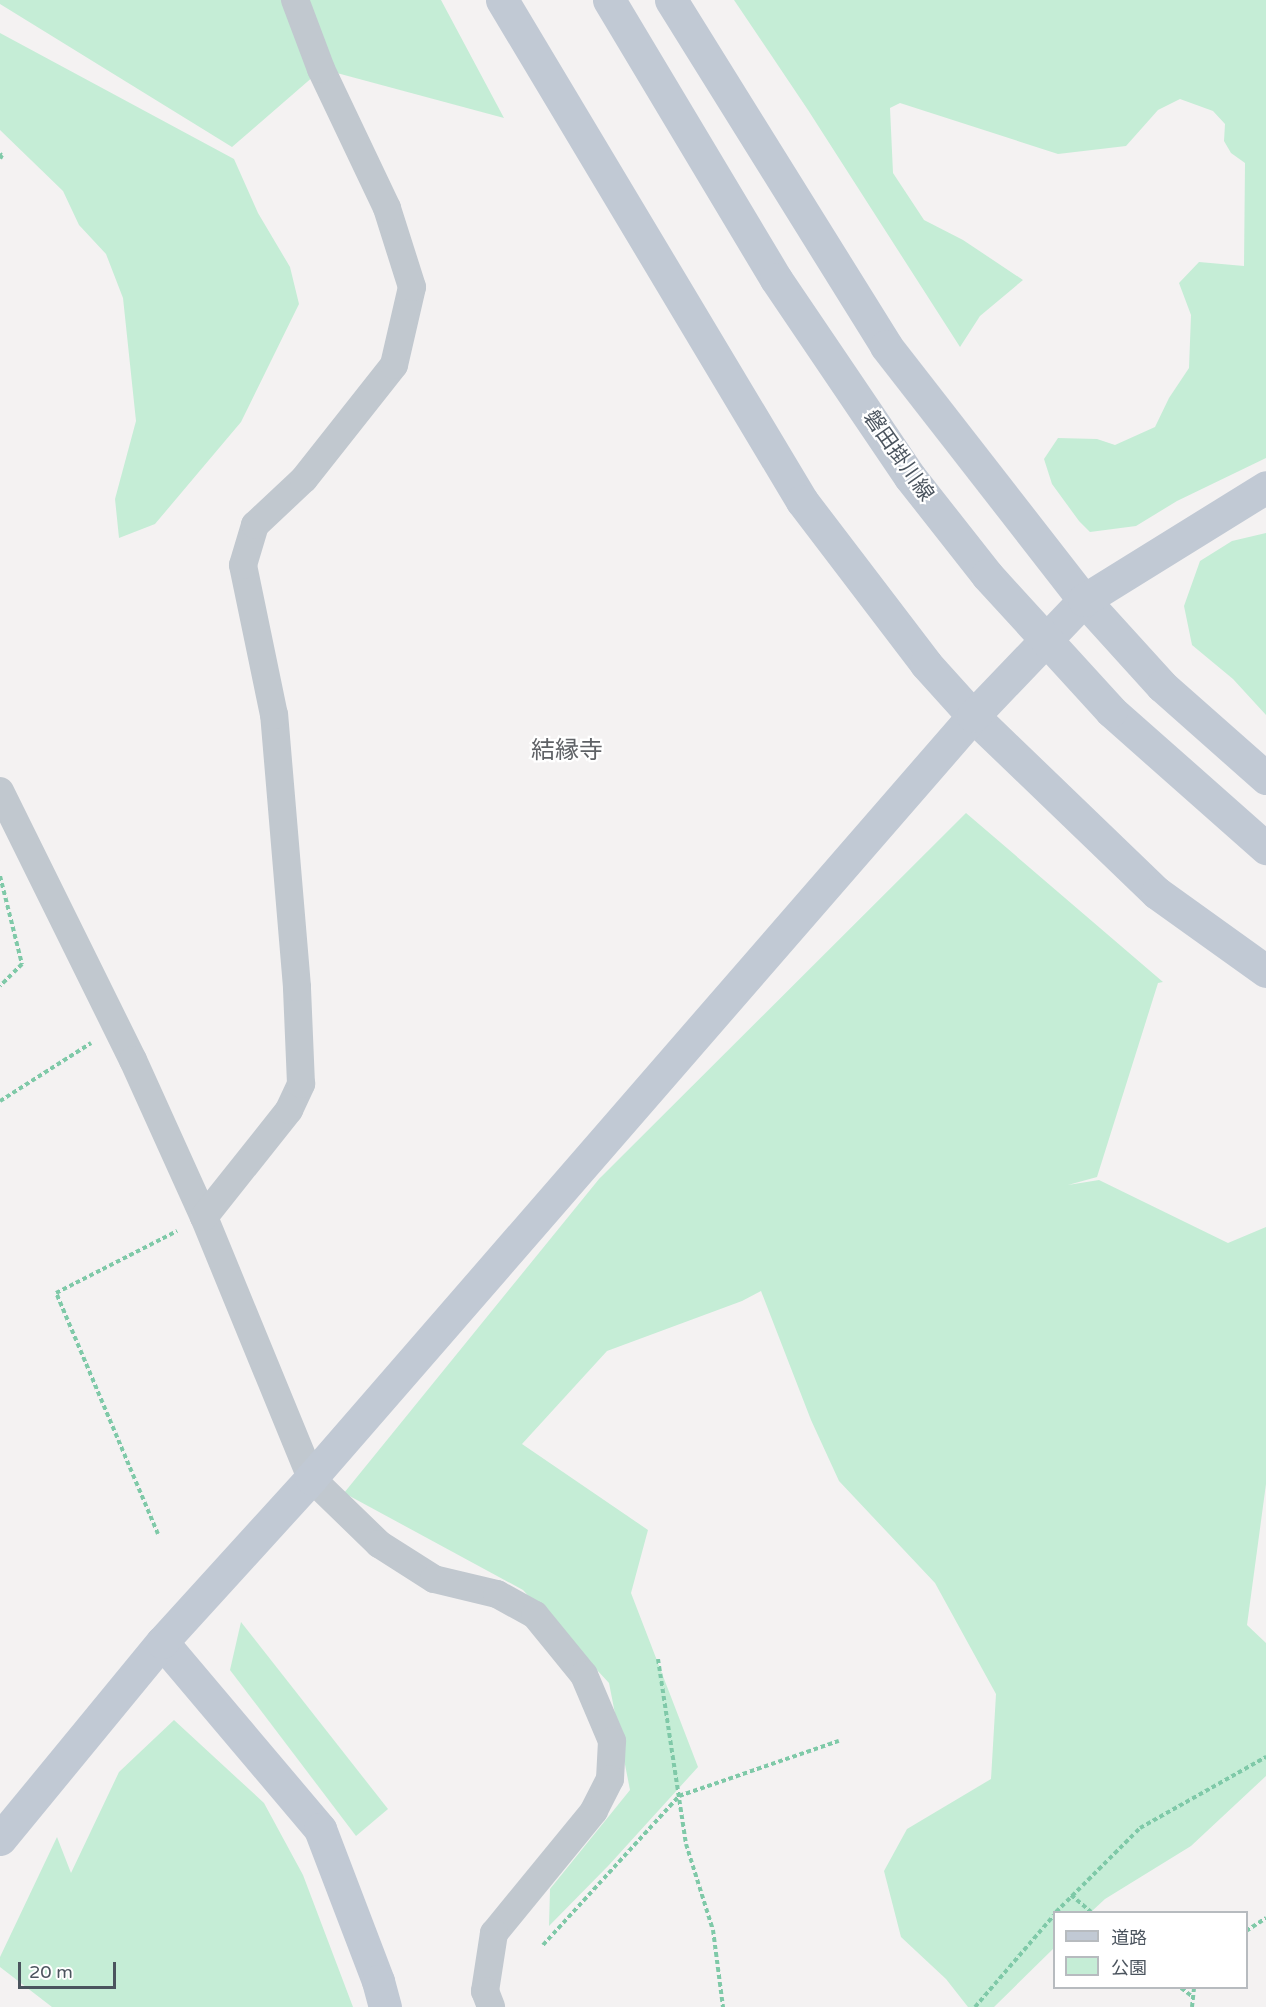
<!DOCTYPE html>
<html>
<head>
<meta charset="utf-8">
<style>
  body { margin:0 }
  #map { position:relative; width:1266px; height:2007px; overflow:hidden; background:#f4f2f2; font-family:"Varela Round","Noto Sans JP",sans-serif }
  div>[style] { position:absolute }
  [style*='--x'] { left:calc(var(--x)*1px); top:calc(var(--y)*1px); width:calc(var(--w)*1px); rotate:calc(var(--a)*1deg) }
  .green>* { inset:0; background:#c5edd6 }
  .path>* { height:4px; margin-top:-2px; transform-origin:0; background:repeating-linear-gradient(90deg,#7fc9a8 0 4.5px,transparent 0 7.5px) }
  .street>* { height:28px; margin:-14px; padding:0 14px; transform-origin:14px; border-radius:14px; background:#c1c8cf }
  .secondary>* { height:33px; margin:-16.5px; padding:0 16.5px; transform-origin:16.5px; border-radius:16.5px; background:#c1c9d4 }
  .secondary-bridge>* { height:33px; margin:-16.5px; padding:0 16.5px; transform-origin:16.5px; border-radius:16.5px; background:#c1c9d4 }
  span { translate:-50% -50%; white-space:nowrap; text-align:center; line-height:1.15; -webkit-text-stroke:4.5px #fff; paint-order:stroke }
  .street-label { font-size:21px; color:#4b545e }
  .quarter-label { font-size:24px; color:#5f6266 }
  .legend { position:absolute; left:1053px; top:1911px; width:195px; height:78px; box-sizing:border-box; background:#fff; border:2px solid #b7bbbf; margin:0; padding:8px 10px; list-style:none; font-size:18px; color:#4b545e }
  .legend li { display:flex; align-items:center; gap:12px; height:30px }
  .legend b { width:30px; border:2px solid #b7bbbf }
  .scale { position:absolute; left:18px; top:1962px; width:98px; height:27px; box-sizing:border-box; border:3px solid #4b545e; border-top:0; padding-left:8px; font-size:18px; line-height:21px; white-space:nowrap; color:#4b545e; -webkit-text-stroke:4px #fff; paint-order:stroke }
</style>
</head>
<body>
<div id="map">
  <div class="green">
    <div style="clip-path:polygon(0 0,441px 0,504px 118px,322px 69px,232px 147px,0 4px)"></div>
    <div style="clip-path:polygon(734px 0,1266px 0,1266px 458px,1177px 501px,1136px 526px,1090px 532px,1079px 521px,1052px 484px,1044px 459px,1058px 438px,1097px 439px,1115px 445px,1155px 427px,1169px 398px,1189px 368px,1191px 315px,1179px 283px,1199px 262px,1244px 266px,1245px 163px,1231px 153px,1224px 141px,1225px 124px,1213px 111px,1180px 99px,1158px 110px,1126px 146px,1058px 154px,900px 103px,890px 108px,893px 173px,924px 220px,963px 240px,1023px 280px,980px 316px,960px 347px,808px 110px)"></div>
    <div style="clip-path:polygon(0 33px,234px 159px,258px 213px,290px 267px,299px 304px,241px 422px,155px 524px,119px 538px,115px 499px,136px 421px,123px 298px,106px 254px,79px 225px,63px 191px,0 130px)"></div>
    <div style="clip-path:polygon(1266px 533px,1266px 715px,1233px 679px,1192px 645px,1184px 606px,1200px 561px,1232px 541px)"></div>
    <div style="clip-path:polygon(966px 813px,1163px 982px,1158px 983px,1097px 1177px,1068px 1185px,1099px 1180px,1228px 1243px,1266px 1227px,1266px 1484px,1247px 1625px,1266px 1643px,1266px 1776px,1191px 1846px,1105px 1899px,1091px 1912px,1054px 1912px,1054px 1948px,994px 2007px,968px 2007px,946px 1979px,901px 1937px,884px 1871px,907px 1829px,991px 1779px,996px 1694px,935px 1583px,839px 1481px,811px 1420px,761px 1291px,742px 1301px,607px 1351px,522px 1444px,648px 1530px,631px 1593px,698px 1767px,609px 1865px,549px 1926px,550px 1889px,630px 1790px,609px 1683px,523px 1590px,344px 1493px,599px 1179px)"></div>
    <div style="clip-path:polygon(241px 1622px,388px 1809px,356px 1836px,230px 1670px)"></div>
    <div style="clip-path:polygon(174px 1720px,264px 1803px,303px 1875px,353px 2007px,52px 2007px,0 1967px,0 1957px,57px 1837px,71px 1873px,119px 1772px)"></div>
  </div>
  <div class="path">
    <div style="--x:0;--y:154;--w:2;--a:27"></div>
    <div style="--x:2;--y:155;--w:4;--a:117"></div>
    <div style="--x:0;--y:876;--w:91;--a:76"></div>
    <div style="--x:22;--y:964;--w:31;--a:135"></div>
    <div style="--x:0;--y:1101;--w:108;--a:-32.5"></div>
    <div style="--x:158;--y:1534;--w:262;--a:-112.9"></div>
    <div style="--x:56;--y:1293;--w:136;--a:-27.1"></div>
    <div style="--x:658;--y:1659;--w:187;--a:81.4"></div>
    <div style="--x:686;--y:1844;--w:90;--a:72.6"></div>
    <div style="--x:713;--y:1930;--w:78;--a:82.6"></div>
    <div style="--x:1071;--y:1895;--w:26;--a:40"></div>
    <div style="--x:1056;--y:1912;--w:119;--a:-45"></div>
    <div style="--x:1140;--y:1828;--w:145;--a:-29.4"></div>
    <div style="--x:1246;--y:1931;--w:24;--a:-33"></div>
    <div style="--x:543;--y:1945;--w:202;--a:-47.6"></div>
    <div style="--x:679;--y:1796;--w:169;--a:-19"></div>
    <div style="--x:1181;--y:1988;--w:15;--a:37"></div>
    <div style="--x:975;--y:2007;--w:121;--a:-49.3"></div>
    <div style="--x:1192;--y:2007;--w:19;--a:-84"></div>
  </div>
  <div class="street">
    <div style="--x:0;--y:791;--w:300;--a:63.7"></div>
    <div style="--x:133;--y:1060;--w:172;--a:65.7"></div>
    <div style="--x:204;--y:1217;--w:282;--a:67.7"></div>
    <div style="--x:311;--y:1478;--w:95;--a:44.1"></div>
    <div style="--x:379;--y:1544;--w:65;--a:32.5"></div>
    <div style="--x:434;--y:1579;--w:65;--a:13.4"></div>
    <div style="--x:497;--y:1594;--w:43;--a:28.9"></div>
    <div style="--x:535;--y:1615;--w:77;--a:50.8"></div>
    <div style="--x:584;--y:1675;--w:72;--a:67"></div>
    <div style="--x:612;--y:1741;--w:38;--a:93"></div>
    <div style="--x:610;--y:1779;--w:36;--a:117"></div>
    <div style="--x:594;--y:1811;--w:158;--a:129.3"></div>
    <div style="--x:494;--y:1933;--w:59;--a:98.8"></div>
    <div style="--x:485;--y:1991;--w:17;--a:69"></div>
    <div style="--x:204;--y:1217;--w:137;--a:-51.5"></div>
    <div style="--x:289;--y:1110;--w:29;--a:-65"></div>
    <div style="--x:301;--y:1084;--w:97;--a:-92.4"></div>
    <div style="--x:297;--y:987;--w:273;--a:-94.8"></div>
    <div style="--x:274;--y:715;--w:153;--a:-101.7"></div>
    <div style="--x:243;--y:565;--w:42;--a:-73.3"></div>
    <div style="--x:255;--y:525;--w:67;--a:-43.2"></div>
    <div style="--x:304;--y:479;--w:145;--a:-51.7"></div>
    <div style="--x:394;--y:365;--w:80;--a:-77"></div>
    <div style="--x:412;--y:287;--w:83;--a:-107.6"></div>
    <div style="--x:387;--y:208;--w:154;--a:-115.4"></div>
    <div style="--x:321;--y:69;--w:74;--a:-110.6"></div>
  </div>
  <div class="secondary">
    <div style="--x:502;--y:0;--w:584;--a:59.09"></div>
    <div style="--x:802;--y:501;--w:205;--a:52.7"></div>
    <div style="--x:926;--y:664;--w:70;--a:47.9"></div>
    <div style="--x:973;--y:716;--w:255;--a:43.9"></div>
    <div style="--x:1157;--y:893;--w:134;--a:35.6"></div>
    <div style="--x:609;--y:0;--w:325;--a:59.1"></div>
    <div style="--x:776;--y:279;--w:239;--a:55.9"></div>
    <div style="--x:910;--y:477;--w:125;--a:51.8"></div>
    <div style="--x:671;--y:0;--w:407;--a:58.1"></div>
    <div style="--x:886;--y:346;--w:322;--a:52.1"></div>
    <div style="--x:1084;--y:600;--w:116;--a:47.8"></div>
    <div style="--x:1162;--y:686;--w:139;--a:41.5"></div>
    <div style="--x:1111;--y:711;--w:207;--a:41.5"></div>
    <div style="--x:162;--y:1642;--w:245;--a:49.8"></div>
    <div style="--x:320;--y:1829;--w:163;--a:69.1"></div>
    <div style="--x:378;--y:1981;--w:27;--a:75"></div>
    <div style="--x:0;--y:1839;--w:255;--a:-50.6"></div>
    <div style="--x:162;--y:1642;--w:222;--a:-47.7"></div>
    <div style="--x:311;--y:1478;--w:1009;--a:-49.02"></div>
    <div style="--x:973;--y:716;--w:161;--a:-46.3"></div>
    <div style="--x:1084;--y:600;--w:214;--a:-31.8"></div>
  </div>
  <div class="secondary-bridge">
    <div style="--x:987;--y:575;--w:184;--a:47.6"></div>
  </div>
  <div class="street-label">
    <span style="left:898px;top:456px;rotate:55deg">磐田掛川線</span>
  </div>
  <div class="quarter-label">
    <span style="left:567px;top:751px">結縁寺</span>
  </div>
  <ul class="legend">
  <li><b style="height:8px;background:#c1c9d4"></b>道路</li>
  <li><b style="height:16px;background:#c5edd6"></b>公園</li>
  </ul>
  <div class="scale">20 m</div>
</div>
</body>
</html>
